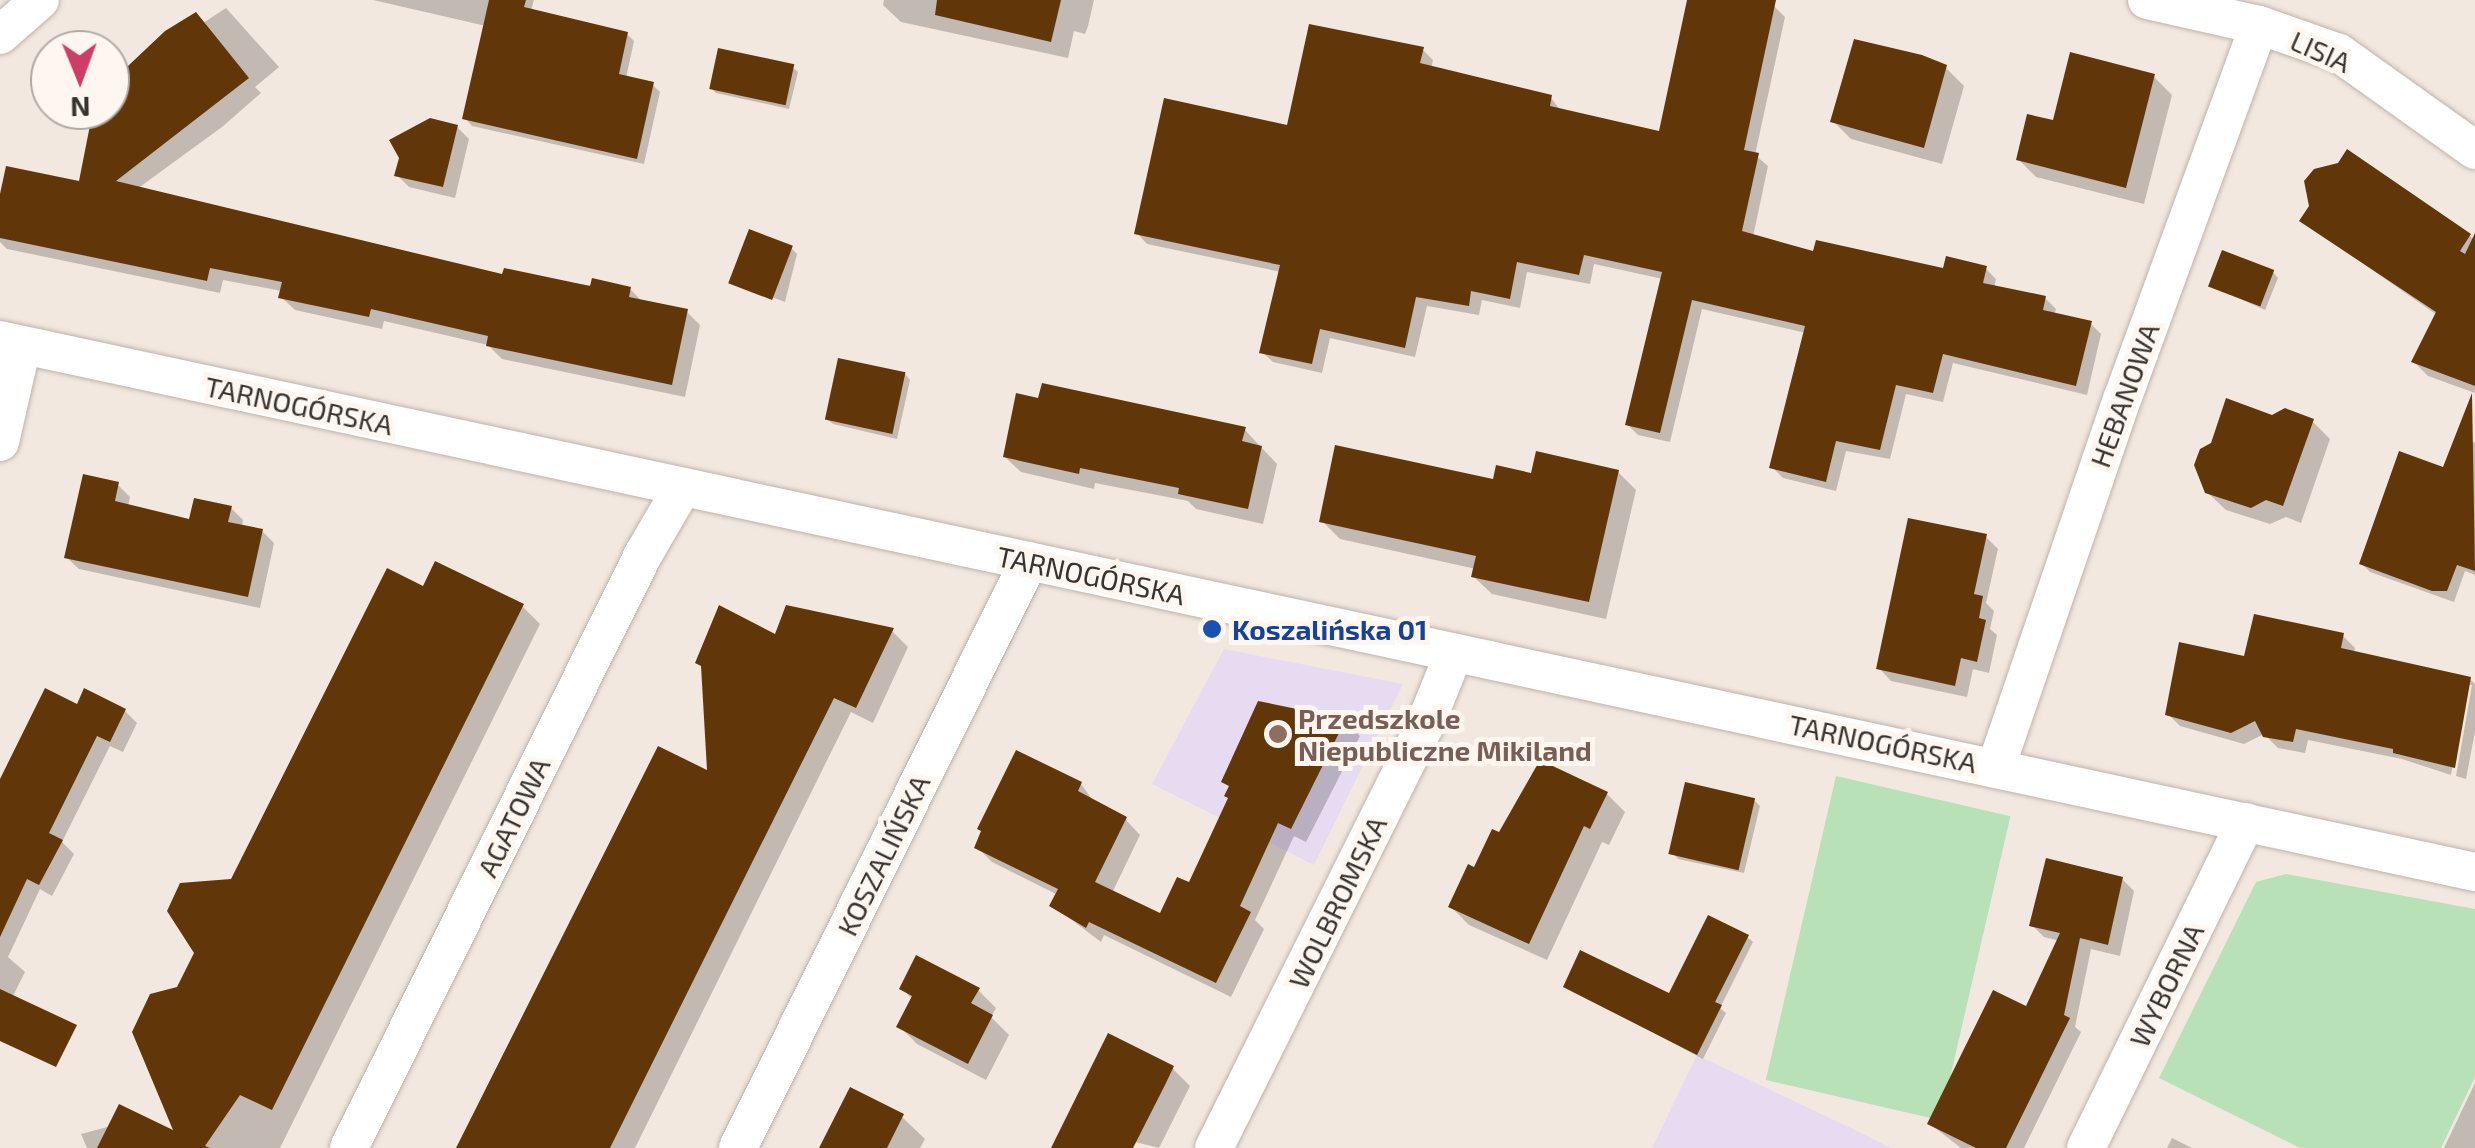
<!DOCTYPE html>
<html>
<head>
<meta charset="utf-8">
<style>
  body { margin:0 }
  #map { position:relative; width:2475px; height:1148px; overflow:hidden; background:#f3e8df; font-family:"Exo 2",sans-serif }
  div>[style] { position:absolute }
  [style*='--x'] { left:calc(var(--x)*1px); top:calc(var(--y)*1px); width:calc(var(--w)*1px); rotate:calc(var(--a)*1deg) }
  .education>* { inset:0; background:#e6dbf0 }
  .green>* { inset:0; background:#b8e1b8; transform-origin:0 0 }
  .shadow>* { inset:0; background:#0003 }
  .building>* { inset:0; background:#61370a; transform-origin:0 0 }
  .roads { filter:drop-shadow(0 0 2px #beb3ab) drop-shadow(0 0 2px #beb3ab) }
  .minor>* { height:38px; margin:-19px; padding:0 19px; transform-origin:19px; border-radius:19px; background:#fff }
  .dots>* { width:28px; height:28px; translate:-50% -50%; box-sizing:border-box; border:5px solid #fff6ef; border-radius:50% }
  span { translate:-50% -50%; white-space:nowrap; text-align:center; line-height:1.15; -webkit-text-stroke:10px #fff6ef; paint-order:stroke }
  .street-label { font-size:28px; color:#373330 }
  .transit-label { font-size:28px; color:#164399; font-weight:700 }
  .left { translate:0 -50%; text-align:left }
  .education-label { font-size:28px; color:#785e54; font-weight:700 }
  .north { position:absolute; left:30px; top:30px; width:100px; height:100px; box-sizing:border-box; background:#fff6ef; border:2px solid #afa8a3; border-radius:50%; rotate:179deg; font-size:28px; font-weight:700; line-height:40px; text-align:center; color:#373330 }
  .north::after { content:''; display:block; margin:auto; width:35px; height:45px; background:#cd3e64; clip-path:polygon(50% 0,100% 100%,50% 72%,0 100%) }
</style>
</head>
<body>
<div id="map">
  <div class="education">
    <div style="clip-path:polygon(1224px 649px,1403px 684px,1314px 865px,1152px 784px)"></div>
    <div style="clip-path:polygon(1697px 1055px,1855px 1130px,1891px 1148px,1652px 1148px)"></div>
  </div>
  <div class="green">
    <div style="left:1836px;top:776px;width:179px;height:312px;rotate:13deg"></div>
    <div style="clip-path:polygon(2286px 874px,2475px 909px,2475px 1077px,2441px 1148px,2300px 1148px,2159px 1078px,2256px 882px)"></div>
  </div>
  <div class="shadow">
    <div style="clip-path:polygon(373px 0,534px 0,531px 11px,627px 34px,634px 41px,626px 78px,653px 85px,660px 92px,644px 164px,472px 126px,465px 118px,486px 26px)"></div>
    <div style="clip-path:polygon(884px 0,1094px 0,1088px 26px,1085px 34px,1074px 31px,1068px 58px,901px 22px,883px 5px)"></div>
    <div style="clip-path:polygon(1689px 0,1746px 0,1774px 6px,1785px 17px,1755px 155px,1768px 166px,1753px 237px,1815px 254px,1945px 271px,1986px 269px,1996px 279px,1994px 288px,2045px 298px,2056px 309px,2054px 315px,2090px 323px,2101px 334px,2087px 395px,1953px 363px,1943px 402px,1906px 394px,1890px 459px,1846px 451px,1836px 491px,1783px 478px,1772px 467px,1806px 333px,1702px 309px,1670px 442px,1638px 435px,1627px 424px,1663px 279px,1594px 264px,1590px 284px,1527px 272px,1520px 308px,1482px 300px,1479px 315px,1427px 306px,1415px 357px,1330px 338px,1322px 373px,1273px 362px,1262px 352px,1281px 272px,1147px 244px,1137px 233px,1289px 128px,1422px 49px,1433px 60px,1431px 69px,1551px 98px,1561px 111px,1661px 134px)"></div>
    <div style="clip-path:polygon(226px 8px,279px 67px,255px 87px,261px 93px,222px 127px,137px 189px,504px 277px,630px 289px,643px 302px,687px 312px,700px 325px,685px 397px,502px 359px,488px 345px,384px 321px,382px 329px,295px 310px,281px 297px,282px 291px,223px 280px,220px 293px,7px 249px,0 242px,0 206px,81px 184px,94px 119px,86px 110px,110px 110px,110px 84px)"></div>
    <div style="clip-path:polygon(792px 67px,798px 72px,789px 109px,716px 93px,711px 88px)"></div>
    <div style="clip-path:polygon(1946px 68px,1964px 86px,1942px 164px,1851px 139px,1833px 121px)"></div>
    <div style="clip-path:polygon(2154px 77px,2172px 95px,2144px 204px,2036px 177px,2018px 159px,2055px 124px)"></div>
    <div style="clip-path:polygon(457px 127px,469px 139px,455px 198px,409px 187px,397px 175px)"></div>
    <div style="clip-path:polygon(2302px 221px,2470px 236px,2475px 241px,2475px 393px,2428px 376px,2414px 362px,2437px 315px)"></div>
    <div style="clip-path:polygon(791px 248px,797px 254px,785px 302px,737px 284px)"></div>
    <div style="clip-path:polygon(2273px 272px,2278px 278px,2265px 310px,2211px 286px)"></div>
    <div style="clip-path:polygon(905px 374px,910px 380px,897px 439px,833px 424px,827px 419px)"></div>
    <div style="clip-path:polygon(1044px 386px,1244px 429px,1277px 464px,1263px 524px,1196px 509px,1188px 501px,1095px 483px,1094px 489px,1021px 472px,1005px 457px,1040px 401px)"></div>
    <div style="clip-path:polygon(2272px 417px,2312px 421px,2330px 439px,2301px 523px,2286px 517px,2270px 524px,2226px 510px,2207px 492px)"></div>
    <div style="clip-path:polygon(2459px 432px,2475px 443px,2475px 575px,2465px 571px,2454px 602px,2370px 572px,2362px 564px,2445px 470px)"></div>
    <div style="clip-path:polygon(1618px 472px,1636px 490px,1606px 619px,1492px 594px,1474px 577px,1476px 569px,1340px 539px,1322px 521px,1495px 482px)"></div>
    <div style="clip-path:polygon(118px 485px,130px 497px,128px 506px,191px 522px,231px 508px,243px 520px,242px 527px,262px 531px,274px 543px,260px 608px,79px 569px,66px 557px)"></div>
    <div style="clip-path:polygon(1986px 537px,1998px 549px,1986px 603px,1994px 611px,1990px 629px,1997px 635px,1989px 673px,1973px 669px,1967px 697px,1891px 681px,1879px 668px)"></div>
    <div style="clip-path:polygon(424px 590px,522px 606px,540px 624px,280px 1148px,87px 1148px,81px 1134px,111px 1126px,178px 1135px,179px 990px,232px 882px)"></div>
    <div style="clip-path:polygon(892px 631px,908px 647px,873px 723px,851px 712px,635px 1148px,458px 1148px,710px 774px,777px 637px)"></div>
    <div style="clip-path:polygon(2343px 636px,2355px 648px,2354px 654px,2470px 679px,2475px 684px,2475px 732px,2466px 779px,2456px 776px,2472px 685px,2467px 685px,2451px 775px,2402px 759px,2308px 740px,2305px 753px,2278px 748px,2264px 734px,2244px 744px,2180px 726px,2168px 714px,2246px 658px)"></div>
    <div style="clip-path:polygon(86px 692px,125px 711px,137px 723px,123px 752px,110px 746px,62px 842px,74px 854px,52px 896px,40px 889px,8px 957px,25px 972px,0 1022px,0 786px,78px 707px)"></div>
    <div style="clip-path:polygon(1345px 721px,1360px 736px,1306px 842px,1294px 836px,1255px 920px,1264px 929px,1231px 997px,1104px 935px,1101px 942px,1052px 905px,1058px 895px,992px 862px,977px 847px,1081px 784px,1094px 802px,1125px 819px,1140px 835px,1112px 893px,1161px 916px,1191px 885px,1230px 799px,1231px 788px,1224px 781px)"></div>
    <div style="clip-path:polygon(1607px 794px,1625px 812px,1609px 845px,1602px 842px,1547px 960px,1469px 925px,1451px 907px,1500px 835px)"></div>
    <div style="clip-path:polygon(1754px 800px,1760px 806px,1744px 873px,1678px 859px,1673px 853px)"></div>
    <div style="clip-path:polygon(2122px 879px,2134px 891px,2120px 956px,2091px 949px,2075px 1027px,2081px 1032px,2024px 1148px,1961px 1148px,1930px 1124px,2027px 1010px,2060px 941px,2044px 937px,2032px 925px)"></div>
    <div style="clip-path:polygon(1747px 937px,1753px 942px,1720px 1008px,1726px 1013px,1703px 1059px,1566px 986px,1671px 996px)"></div>
    <div style="clip-path:polygon(902px 988px,978px 990px,996px 1008px,991px 1017px,1009px 1035px,986px 1080px,917px 1044px,899px 1026px,913px 1000px)"></div>
    <div style="clip-path:polygon(1172px 1068px,1190px 1086px,1159px 1148px,1131px 1141px,1127px 1148px,1054px 1148px)"></div>
    <div style="clip-path:polygon(2475px 1083px,2475px 1148px,2444px 1148px)"></div>
    <div style="clip-path:polygon(902px 1117px,925px 1139px,920px 1148px,822px 1148px)"></div>
    <div style="clip-path:polygon(2172px 1138px,2192px 1148px,2167px 1148px)"></div>
  </div>
  <div class="building">
    <div style="clip-path:polygon(489px 0,526px 0,524px 7px,628px 32px,619px 74px,654px 82px,637px 159px,462px 119px)"></div>
    <div style="clip-path:polygon(937px 0,1061px 0,1051px 42px,935px 15px)"></div>
    <div style="clip-path:polygon(1687px 0,1776px 0,1744px 150px,1759px 153px,1742px 231px,1813px 251px,1816px 240px,1943px 268px,1946px 256px,1987px 266px,1983px 283px,2046px 296px,2043px 310px,2092px 321px,2076px 386px,1943px 354px,1933px 393px,1896px 385px,1880px 450px,1836px 441px,1826px 482px,1769px 468px,1805px 326px,1692px 300px,1660px 433px,1625px 425px,1662px 272px,1584px 255px,1579px 275px,1517px 262px,1510px 299px,1471px 291px,1469px 306px,1416px 297px,1405px 348px,1320px 329px,1312px 364px,1259px 353px,1280px 265px,1134px 234px,1164px 98px,1287px 125px,1309px 24px,1424px 47px,1420px 63px,1552px 95px,1550px 106px,1659px 131px)"></div>
    <div style="clip-path:polygon(196px 12px,249px 78px,116px 181px,502px 274px,504px 268px,590px 286px,592px 278px,631px 287px,629px 297px,688px 309px,672px 385px,486px 346px,488px 336px,371px 309px,369px 317px,278px 298px,282px 282px,210px 268px,207px 281px,0 238px,0 194px,6px 166px,79px 181px,93px 110px,110px 110px,110px 83px,165px 31px)"></div>
    <div style="clip-path:polygon(1854px 39px,1922px 55px,1947px 65px,1924px 148px,1830px 122px)"></div>
    <div style="left:718px;top:48px;width:78px;height:42px;rotate:12deg"></div>
    <div style="clip-path:polygon(2070px 52px,2155px 74px,2126px 188px,2016px 160px,2027px 114px,2053px 120px)"></div>
    <div style="clip-path:polygon(430px 118px,458px 125px,443px 187px,394px 176px,399px 158px,389px 140px)"></div>
    <div style="clip-path:polygon(2347px 149px,2471px 234px,2460px 251px,2465px 254px,2475px 233px,2475px 386px,2411px 362px,2436px 312px,2299px 221px,2309px 206px,2304px 181px,2314px 169px,2338px 163px)"></div>
    <div style="left:749px;top:229px;width:47px;height:58px;rotate:21deg"></div>
    <div style="left:2222px;top:250px;width:56px;height:39px;rotate:21deg"></div>
    <div style="left:838px;top:358px;width:69px;height:63px;rotate:12deg"></div>
    <div style="clip-path:polygon(1042px 383px,1246px 427px,1242px 441px,1262px 446px,1248px 509px,1178px 494px,1179px 488px,1080px 468px,1079px 474px,1003px 457px,1016px 393px,1038px 398px)"></div>
    <div style="clip-path:polygon(2472px 393px,2475px 571px,2457px 565px,2447px 591px,2432px 591px,2359px 564px,2399px 451px,2443px 467px)"></div>
    <div style="clip-path:polygon(2226px 398px,2272px 415px,2285px 408px,2314px 419px,2283px 506px,2266px 500px,2251px 508px,2205px 493px,2194px 465px,2200px 449px,2211px 443px)"></div>
    <div style="clip-path:polygon(1335px 445px,1493px 479px,1496px 465px,1531px 473px,1536px 451px,1619px 470px,1589px 602px,1471px 577px,1476px 556px,1319px 522px)"></div>
    <div style="clip-path:polygon(83px 474px,119px 482px,115px 501px,189px 519px,194px 498px,232px 506px,228px 522px,263px 529px,248px 597px,64px 558px)"></div>
    <div style="clip-path:polygon(1908px 518px,1987px 534px,1974px 594px,1983px 596px,1979px 618px,1986px 620px,1977px 662px,1961px 658px,1955px 686px,1876px 669px)"></div>
    <div style="clip-path:polygon(435px 561px,524px 604px,272px 1110px,240px 1095px,205px 1146px,210px 1148px,97px 1148px,119px 1104px,173px 1130px,132px 1032px,150px 994px,177px 987px,194px 953px,167px 911px,180px 883px,231px 879px,387px 568px,423px 586px)"></div>
    <div style="clip-path:polygon(719px 605px,775px 634px,786px 605px,894px 628px,856px 708px,834px 698px,610px 1148px,456px 1148px,658px 746px,707px 770px,701px 666px,695px 663px)"></div>
    <div style="clip-path:polygon(2254px 614px,2344px 633px,2341px 648px,2471px 677px,2455px 768px,2393px 753px,2393px 749px,2296px 729px,2293px 742px,2263px 737px,2255px 721px,2231px 733px,2165px 715px,2179px 642px,2244px 656px)"></div>
    <div style="clip-path:polygon(45px 688px,77px 704px,84px 688px,126px 709px,110px 742px,97px 736px,49px 833px,63px 840px,39px 885px,27px 879px,0 937px,0 779px)"></div>
    <div style="clip-path:polygon(1258px 701px,1346px 719px,1291px 829px,1278px 823px,1240px 906px,1251px 912px,1216px 983px,1089px 922px,1086px 928px,1049px 906px,1058px 889px,974px 848px,981px 831px,977px 829px,1016px 750px,1082px 782px,1078px 791px,1127px 817px,1095px 882px,1160px 913px,1177px 877px,1189px 882px,1228px 798px,1224px 796px,1229px 786px,1221px 782px)"></div>
    <div style="clip-path:polygon(1540px 760px,1608px 792px,1590px 829px,1584px 826px,1529px 944px,1448px 907px,1468px 864px,1474px 867px,1492px 829px,1499px 832px)"></div>
    <div style="left:1685px;top:782px;width:72px;height:74px;rotate:13deg"></div>
    <div style="clip-path:polygon(2046px 858px,2123px 877px,2108px 945px,2080px 938px,2064px 1015px,2070px 1018px,2006px 1148px,1976px 1148px,1927px 1124px,1993px 990px,2026px 1006px,2060px 933px,2029px 926px)"></div>
    <div style="clip-path:polygon(1708px 915px,1749px 935px,1715px 1002px,1722px 1005px,1697px 1055px,1563px 987px,1580px 950px,1669px 993px)"></div>
    <div style="clip-path:polygon(916px 955px,980px 988px,971px 1003px,993px 1015px,968px 1064px,896px 1027px,912px 996px,899px 989px)"></div>
    <div style="clip-path:polygon(0 989px,77px 1025px,56px 1067px,0 1041px)"></div>
    <div style="clip-path:polygon(1108px 1033px,1174px 1066px,1165px 1085px,1133px 1148px,1051px 1148px)"></div>
    <div style="clip-path:polygon(850px 1087px,904px 1114px,887px 1148px,819px 1148px)"></div>
  </div>
  <div class="roads">
    <div class="minor">
      <div style="--x:2147;--y:0;--w:115;--a:12.6"></div>
      <div style="--x:2259;--y:25;--w:85;--a:19.3"></div>
      <div style="--x:2339;--y:53;--w:167;--a:35.5"></div>
      <div style="--x:0;--y:35;--w:53;--a:-41.2"></div>
      <div style="--x:0;--y:340;--w:2532;--a:12.13"></div>
      <div style="--x:0;--y:442;--w:99;--a:-77.2"></div>
      <div style="--x:1996;--y:767;--w:391;--a:-71.1"></div>
      <div style="--x:2123;--y:397;--w:396;--a:-69.9"></div>
      <div style="--x:349;--y:1148;--w:662;--a:-63.63"></div>
      <div style="--x:643;--y:555;--w:78;--a:-59.8"></div>
      <div style="--x:738;--y:1148;--w:655;--a:-63.63"></div>
      <div style="--x:1214;--y:1148;--w:470;--a:-63.5"></div>
      <div style="--x:1424;--y:727;--w:80;--a:-67.9"></div>
      <div style="--x:2086;--y:1148;--w:363;--a:-63.9"></div>
    </div>
  </div>
  <div class="dots">
    <div style="left:1212px;top:629px;background:#1a4fb4"></div>
    <div style="left:1278px;top:734px;background:#8d6e63"></div>
  </div>
  <div class="street-label">
    <span style="left:2321px;top:51px;rotate:24deg">LISIA</span>
    <span style="left:2124px;top:395px;rotate:-70deg">HEBANOWA</span>
    <span style="left:299px;top:405px;rotate:12deg">TARNOGÓRSKA</span>
    <span style="left:1091px;top:575px;rotate:12deg">TARNOGÓRSKA</span>
    <span style="left:1883px;top:743px;rotate:12deg">TARNOGÓRSKA</span>
    <span style="left:513px;top:817px;rotate:-64deg">AGATOWA</span>
    <span style="left:883px;top:855px;rotate:-64deg">KOSZALIŃSKA</span>
    <span style="left:1337px;top:902px;rotate:-64deg">WOLBROMSKA</span>
    <span style="left:2166px;top:985px;rotate:-64deg">WYBORNA</span>
  </div>
  <div class="transit-label">
    <span class="left" style="left:1232px;top:629px">Koszalińska 01</span>
  </div>
  <div class="education-label">
    <span class="left" style="left:1298px;top:734px">Przedszkole<br>Niepubliczne Mikiland</span>
  </div>
  <div class="north">N</div>
</div>
</body>
</html>
